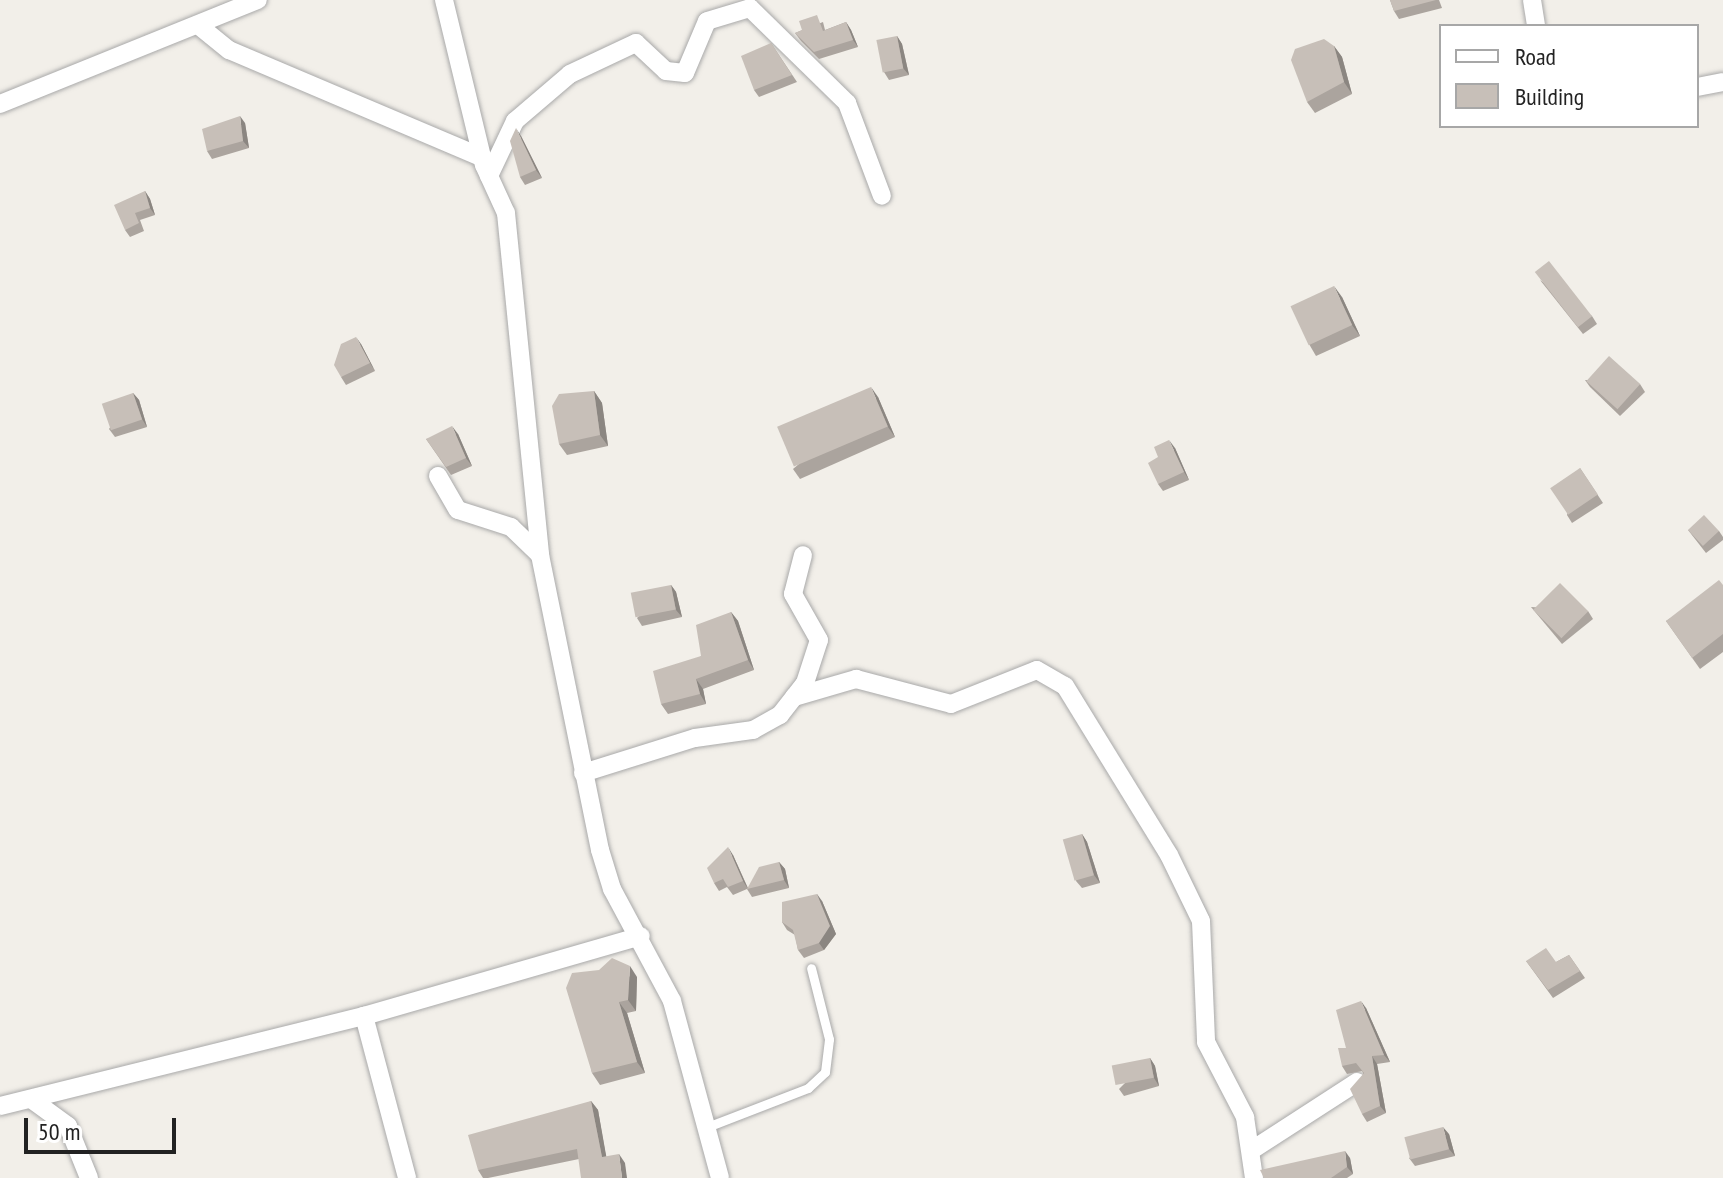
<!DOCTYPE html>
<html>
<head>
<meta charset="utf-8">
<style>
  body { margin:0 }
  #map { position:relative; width:1723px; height:1178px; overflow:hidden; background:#f2efe9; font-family:"PT Sans Narrow",sans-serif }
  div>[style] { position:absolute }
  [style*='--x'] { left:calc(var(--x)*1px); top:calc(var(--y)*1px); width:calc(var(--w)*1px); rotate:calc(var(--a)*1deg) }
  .roads { filter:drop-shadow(0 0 2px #a9a9a9) drop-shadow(0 0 2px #a9a9a9) }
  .lane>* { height:9px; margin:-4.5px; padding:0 4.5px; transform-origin:4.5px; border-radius:4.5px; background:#fff }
  .street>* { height:18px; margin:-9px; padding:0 9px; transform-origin:9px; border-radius:9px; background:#fff }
  .wall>* { inset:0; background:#aba49e }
  .shaded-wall>* { inset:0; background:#8b8681 }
  .building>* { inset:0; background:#c7bfb8; transform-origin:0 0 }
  span { translate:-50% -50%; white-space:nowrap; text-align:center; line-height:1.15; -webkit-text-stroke:7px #fff; paint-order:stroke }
  .legend { position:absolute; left:1439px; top:24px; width:260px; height:104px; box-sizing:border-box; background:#fff; border:2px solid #a7a7a7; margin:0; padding:10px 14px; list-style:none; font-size:24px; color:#222 }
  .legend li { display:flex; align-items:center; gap:16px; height:40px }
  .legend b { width:40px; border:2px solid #a7a7a7 }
  .scale { position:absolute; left:24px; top:1118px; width:152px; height:36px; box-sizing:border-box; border:4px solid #222; border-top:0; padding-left:10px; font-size:24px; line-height:28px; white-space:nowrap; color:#222; -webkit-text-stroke:6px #fff; paint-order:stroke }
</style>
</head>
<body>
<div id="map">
  <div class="roads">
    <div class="lane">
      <div style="--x:707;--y:1127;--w:108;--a:-21.1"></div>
      <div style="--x:808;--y:1088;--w:23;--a:-43"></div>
      <div style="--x:825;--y:1072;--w:33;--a:-83"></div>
      <div style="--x:829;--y:1039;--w:73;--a:-104.2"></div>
    </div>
    <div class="street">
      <div style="--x:444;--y:0;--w:170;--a:76.4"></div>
      <div style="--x:484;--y:165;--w:53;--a:65.4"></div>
      <div style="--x:506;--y:213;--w:344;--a:84.3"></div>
      <div style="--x:540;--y:555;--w:301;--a:78.5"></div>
      <div style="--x:600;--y:850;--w:41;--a:72.9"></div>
      <div style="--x:612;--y:889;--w:127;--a:61.8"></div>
      <div style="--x:672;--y:1001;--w:183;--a:74.8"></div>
      <div style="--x:1532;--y:0;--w:26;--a:81"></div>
      <div style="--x:198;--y:25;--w:40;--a:39"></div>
      <div style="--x:229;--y:50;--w:276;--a:23"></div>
      <div style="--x:1697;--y:87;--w:26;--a:-11"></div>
      <div style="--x:0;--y:104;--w:278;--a:-22"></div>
      <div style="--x:489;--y:176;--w:61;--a:-64.7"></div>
      <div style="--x:515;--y:121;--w:72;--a:-40.5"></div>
      <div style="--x:570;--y:74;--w:73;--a:-25.2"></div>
      <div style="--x:636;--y:43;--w:41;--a:43"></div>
      <div style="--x:666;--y:71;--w:19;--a:6"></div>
      <div style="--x:685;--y:73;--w:56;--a:-67.1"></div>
      <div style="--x:707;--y:21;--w:45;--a:-16.8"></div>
      <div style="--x:750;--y:8;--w:136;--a:44.4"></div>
      <div style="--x:847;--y:103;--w:99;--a:69.4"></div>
      <div style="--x:438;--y:476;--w:39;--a:60"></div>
      <div style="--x:458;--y:510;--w:56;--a:17.8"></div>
      <div style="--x:511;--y:527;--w:40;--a:44"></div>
      <div style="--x:794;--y:697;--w:65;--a:-16.2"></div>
      <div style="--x:856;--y:679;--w:98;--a:14.7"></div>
      <div style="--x:951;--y:704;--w:92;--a:-21.6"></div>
      <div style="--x:1037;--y:670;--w:32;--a:30"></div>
      <div style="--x:1065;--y:686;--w:198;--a:58.4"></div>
      <div style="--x:1169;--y:855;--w:73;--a:64.1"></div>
      <div style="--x:1201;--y:921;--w:121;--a:87.6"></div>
      <div style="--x:1206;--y:1042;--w:85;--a:62.5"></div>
      <div style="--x:1245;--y:1117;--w:62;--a:81.6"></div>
      <div style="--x:583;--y:773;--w:117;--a:-17.4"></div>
      <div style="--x:695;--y:738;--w:59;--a:-7.9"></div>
      <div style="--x:753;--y:730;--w:31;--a:-29"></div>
      <div style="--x:780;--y:715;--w:41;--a:-52"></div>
      <div style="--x:805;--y:683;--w:45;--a:-72"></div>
      <div style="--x:819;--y:640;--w:53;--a:-119.5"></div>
      <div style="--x:793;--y:594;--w:40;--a:-75.6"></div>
      <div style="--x:364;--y:1016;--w:168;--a:75.1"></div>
      <div style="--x:31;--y:1099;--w:46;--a:36.1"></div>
      <div style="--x:68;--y:1126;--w:56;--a:68"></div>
      <div style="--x:0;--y:1106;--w:375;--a:-13.9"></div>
      <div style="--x:364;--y:1016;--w:288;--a:-16.1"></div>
      <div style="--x:1252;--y:1150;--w:125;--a:-32.9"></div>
    </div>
  </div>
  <div class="wall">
    <div style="clip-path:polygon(1390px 0,1439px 0,1442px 8px,1399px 19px,1394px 11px)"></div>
    <div style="clip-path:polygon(823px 22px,825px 30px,846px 22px,851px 30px,858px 47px,819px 59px,801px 41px,795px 33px)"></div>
    <div style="clip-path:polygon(897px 36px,902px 44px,909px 75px,889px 80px,884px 72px)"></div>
    <div style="clip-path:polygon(771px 43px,797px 82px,759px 97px,754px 90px)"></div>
    <div style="clip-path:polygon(1334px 46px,1342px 57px,1352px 94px,1315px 113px,1307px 102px)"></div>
    <div style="clip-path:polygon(245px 123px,249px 148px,212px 159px,207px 151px)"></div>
    <div style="clip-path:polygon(521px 136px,542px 178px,525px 185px,520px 177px)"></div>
    <div style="clip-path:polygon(145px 191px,150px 199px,155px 215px,140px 220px,144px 231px,130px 237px,125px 230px)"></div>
    <div style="clip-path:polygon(1540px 280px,1592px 316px,1597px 324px,1583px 334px)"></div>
    <div style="clip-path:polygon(1342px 297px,1360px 336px,1316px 356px,1309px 344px)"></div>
    <div style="clip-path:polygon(361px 344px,375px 371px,346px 385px,341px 377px)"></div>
    <div style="clip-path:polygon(1585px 380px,1640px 384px,1645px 392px,1620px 416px,1590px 387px)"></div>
    <div style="clip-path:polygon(594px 391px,602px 403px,608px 446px,567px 455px,559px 444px)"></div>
    <div style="clip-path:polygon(133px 393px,139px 400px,147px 427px,115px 437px,109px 429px)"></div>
    <div style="clip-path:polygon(878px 397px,895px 437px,800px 479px,793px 469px)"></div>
    <div style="clip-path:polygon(458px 434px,472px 466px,451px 475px,426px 439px)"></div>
    <div style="clip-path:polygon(1175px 448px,1189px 480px,1163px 491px,1158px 484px)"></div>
    <div style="clip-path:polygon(1580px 468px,1603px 503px,1572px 523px,1567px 515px)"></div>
    <div style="clip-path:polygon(1688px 530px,1719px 531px,1723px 537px,1723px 540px,1706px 553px)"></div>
    <div style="clip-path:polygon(671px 585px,676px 592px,682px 617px,642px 626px,637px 618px)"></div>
    <div style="clip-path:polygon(1723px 585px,1723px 652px,1700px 669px,1666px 621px)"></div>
    <div style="clip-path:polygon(1531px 607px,1588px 611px,1593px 619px,1562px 644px)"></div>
    <div style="clip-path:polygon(731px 612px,738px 621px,754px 670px,703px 689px,706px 704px,668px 714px,661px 704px,701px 656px)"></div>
    <div style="clip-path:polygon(1082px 834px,1087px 842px,1100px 883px,1082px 888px,1076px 881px)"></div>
    <div style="clip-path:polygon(733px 855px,748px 888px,779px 862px,785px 869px,789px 888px,752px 897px,747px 889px,733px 895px,727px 887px,719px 891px,714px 883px)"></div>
    <div style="clip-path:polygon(822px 901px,836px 934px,824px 950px,804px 958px,798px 950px,795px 935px,787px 930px,782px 922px)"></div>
    <div style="clip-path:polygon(1569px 955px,1585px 978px,1553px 998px,1526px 961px,1556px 962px)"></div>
    <div style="clip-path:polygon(572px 973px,637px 977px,636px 1011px,627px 1013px,645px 1073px,600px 1085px,592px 1073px)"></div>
    <div style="clip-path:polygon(1366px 1008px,1390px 1062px,1377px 1064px,1386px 1113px,1367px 1122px,1362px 1114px,1363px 1073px,1362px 1071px,1347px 1074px,1342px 1066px,1346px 1048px)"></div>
    <div style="clip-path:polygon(1150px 1058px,1155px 1066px,1159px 1086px,1124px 1096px,1119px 1089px)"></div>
    <div style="clip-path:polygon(591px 1101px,598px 1110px,606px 1157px,625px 1163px,579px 1159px,488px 1178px,483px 1178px,478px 1170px)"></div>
    <div style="clip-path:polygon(1449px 1134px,1455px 1156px,1415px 1166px,1409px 1158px)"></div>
    <div style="clip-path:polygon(1350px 1158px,1353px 1174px,1347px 1178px,1264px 1178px)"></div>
  </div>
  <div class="shaded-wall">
    <div style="clip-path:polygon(846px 22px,851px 30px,858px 47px,853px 40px)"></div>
    <div style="clip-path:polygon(897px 36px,902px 44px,909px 75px,903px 68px)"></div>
    <div style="clip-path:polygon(1334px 46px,1342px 57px,1352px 94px,1344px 82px)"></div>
    <div style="clip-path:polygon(240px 116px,245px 123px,249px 148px,243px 141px)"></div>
    <div style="clip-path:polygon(516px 128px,521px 136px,542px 178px,536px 170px)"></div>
    <div style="clip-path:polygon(145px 191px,150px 199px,155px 215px,150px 208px)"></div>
    <div style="clip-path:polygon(1334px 286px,1342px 297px,1360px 336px,1352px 325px)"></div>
    <div style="clip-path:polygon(356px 337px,361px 344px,375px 371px,370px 363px)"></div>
    <div style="clip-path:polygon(871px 387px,878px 397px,895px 437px,888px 427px)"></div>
    <div style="clip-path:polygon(594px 391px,602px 403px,608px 446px,600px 435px)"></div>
    <div style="clip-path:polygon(133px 393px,139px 400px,147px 427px,142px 419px)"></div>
    <div style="clip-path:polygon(452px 426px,458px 434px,472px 466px,466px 458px)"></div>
    <div style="clip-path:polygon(1169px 440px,1175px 448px,1189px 480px,1184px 472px)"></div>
    <div style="clip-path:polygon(671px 585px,676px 592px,682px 617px,676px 610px)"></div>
    <div style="clip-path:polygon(731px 612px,738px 621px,754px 670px,748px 660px)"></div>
    <div style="clip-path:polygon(696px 679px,703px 689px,706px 704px,700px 694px)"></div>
    <div style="clip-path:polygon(1082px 834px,1087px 842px,1100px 883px,1094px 875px)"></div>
    <div style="clip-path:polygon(728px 847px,733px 855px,748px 889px,743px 881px)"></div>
    <div style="clip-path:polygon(779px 862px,785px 869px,789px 888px,784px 880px)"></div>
    <div style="clip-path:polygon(817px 894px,822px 901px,836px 934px,824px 950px,819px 943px)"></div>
    <div style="clip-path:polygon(630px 966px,637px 977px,636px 1011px,628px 1000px)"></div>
    <div style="clip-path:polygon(1361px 1001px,1366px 1008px,1390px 1062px,1384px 1055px)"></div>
    <div style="clip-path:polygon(619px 1002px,627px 1013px,645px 1073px,637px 1062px)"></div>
    <div style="clip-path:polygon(1372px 1056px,1377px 1064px,1386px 1113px,1380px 1106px)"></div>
    <div style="clip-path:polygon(1150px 1058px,1155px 1066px,1159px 1086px,1154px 1078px)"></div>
    <div style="clip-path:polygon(591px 1101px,598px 1110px,608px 1166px,602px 1157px)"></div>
    <div style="clip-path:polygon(1443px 1127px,1449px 1134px,1455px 1156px,1449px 1149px)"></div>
    <div style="clip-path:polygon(1345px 1151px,1350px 1158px,1353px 1174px,1347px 1167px)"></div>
    <div style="clip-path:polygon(619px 1154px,625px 1163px,627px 1178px,622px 1178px)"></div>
  </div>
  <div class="building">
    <div style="clip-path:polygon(1390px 0,1436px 0,1394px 11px)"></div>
    <div style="clip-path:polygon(817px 15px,823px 31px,846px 22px,853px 40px,814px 52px,795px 33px,802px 30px,799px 21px)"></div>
    <div style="left:897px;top:36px;width:33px;height:21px;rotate:79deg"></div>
    <div style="clip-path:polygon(1324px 39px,1334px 46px,1344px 82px,1307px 102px,1291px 60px,1295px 49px)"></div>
    <div style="clip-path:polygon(771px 43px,792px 75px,754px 90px,741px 56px)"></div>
    <div style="clip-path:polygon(240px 116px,243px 141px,207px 151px,202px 129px)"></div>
    <div style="clip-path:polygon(516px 128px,536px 170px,520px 177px,510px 141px)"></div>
    <div style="clip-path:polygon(145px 191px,150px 208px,135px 213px,139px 223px,125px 230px,114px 205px)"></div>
    <div style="left:1549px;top:261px;width:70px;height:18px;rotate:52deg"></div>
    <div style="left:1334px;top:286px;width:43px;height:48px;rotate:65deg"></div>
    <div style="clip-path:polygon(356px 337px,370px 363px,341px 377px,334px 365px,341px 344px)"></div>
    <div style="left:1609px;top:356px;width:42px;height:34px;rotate:42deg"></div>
    <div style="left:871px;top:387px;width:43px;height:102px;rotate:67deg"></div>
    <div style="clip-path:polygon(594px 391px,600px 435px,559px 444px,552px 406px,559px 394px)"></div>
    <div style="left:133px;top:393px;width:28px;height:33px;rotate:71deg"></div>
    <div style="clip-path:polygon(452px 426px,466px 458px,446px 467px,426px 439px)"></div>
    <div style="clip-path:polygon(1169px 440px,1184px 472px,1158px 484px,1148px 463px,1158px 457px,1154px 447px)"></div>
    <div style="left:1580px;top:468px;width:32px;height:36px;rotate:56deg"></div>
    <div style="left:1704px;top:515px;width:22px;height:22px;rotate:47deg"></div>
    <div style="clip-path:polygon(1719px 580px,1723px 585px,1723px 634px,1692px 658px,1666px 621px)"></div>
    <div style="left:1560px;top:583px;width:40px;height:38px;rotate:45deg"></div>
    <div style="left:671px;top:585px;width:25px;height:41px;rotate:79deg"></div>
    <div style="clip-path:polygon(731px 612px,748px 660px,696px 679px,700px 694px,661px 704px,653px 671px,701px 656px,696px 625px)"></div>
    <div style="left:1082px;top:834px;width:43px;height:20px;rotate:74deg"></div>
    <div style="clip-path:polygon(728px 847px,743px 881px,728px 887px,723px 879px,714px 883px,707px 868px)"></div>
    <div style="clip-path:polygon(779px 862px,784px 880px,747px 889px,759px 867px)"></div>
    <div style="clip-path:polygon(817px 894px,830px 926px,819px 943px,798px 950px,793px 930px,782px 922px,782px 902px)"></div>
    <div style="clip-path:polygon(1546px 948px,1556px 962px,1569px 955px,1580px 971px,1548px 990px,1526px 961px)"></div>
    <div style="clip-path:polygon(612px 958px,630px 966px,628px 1000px,619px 1002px,637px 1062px,592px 1073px,566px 988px,572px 973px,599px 970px)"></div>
    <div style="clip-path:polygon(1361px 1001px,1384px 1055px,1372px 1056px,1380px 1106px,1362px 1114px,1350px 1089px,1364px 1073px,1356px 1063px,1342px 1066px,1338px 1048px,1346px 1048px,1336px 1010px)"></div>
    <div style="left:1150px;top:1058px;width:20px;height:39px;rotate:79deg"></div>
    <div style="clip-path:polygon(591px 1101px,602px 1157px,619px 1154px,622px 1178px,581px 1178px,577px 1149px,478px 1170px,468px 1135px)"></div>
    <div style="left:1443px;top:1127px;width:23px;height:40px;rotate:75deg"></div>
    <div style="clip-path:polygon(1345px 1151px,1347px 1167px,1331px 1178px,1264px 1178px,1260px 1170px)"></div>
  </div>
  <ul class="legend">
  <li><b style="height:10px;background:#fff"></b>Road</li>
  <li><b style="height:22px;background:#c7bfb8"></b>Building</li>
  </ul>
  <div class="scale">50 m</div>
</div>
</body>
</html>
